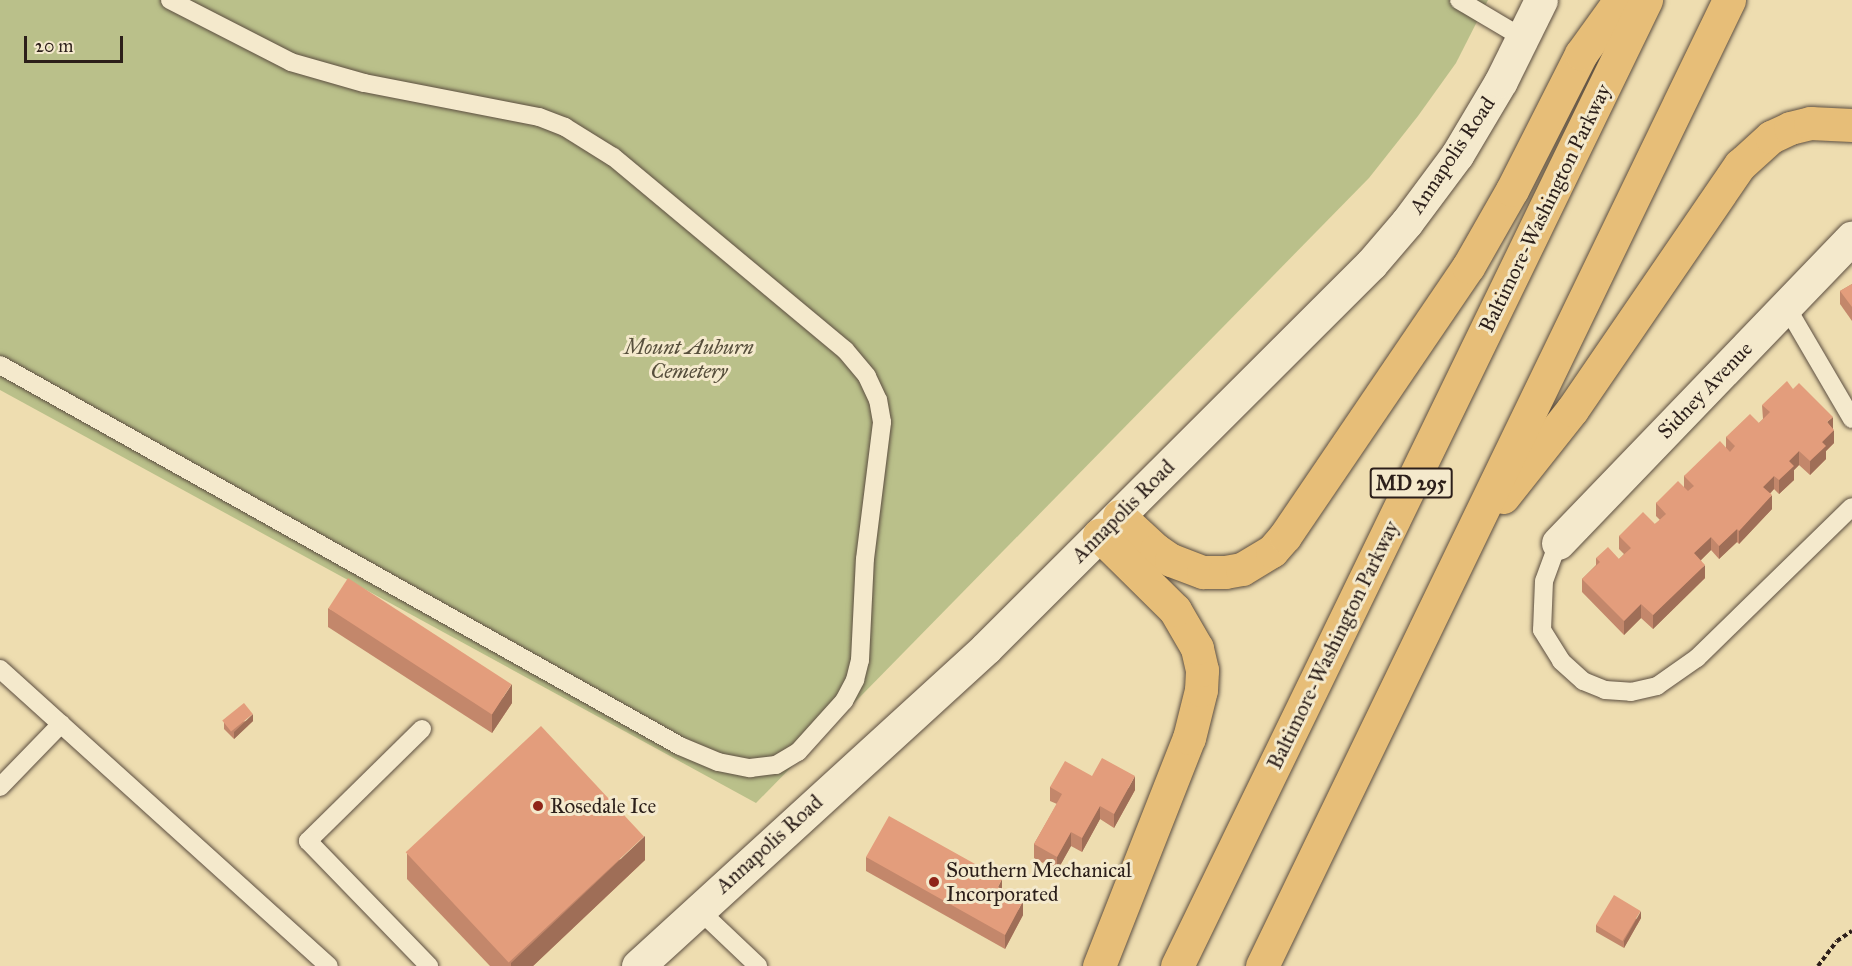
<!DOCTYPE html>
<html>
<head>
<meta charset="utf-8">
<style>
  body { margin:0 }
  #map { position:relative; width:1852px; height:966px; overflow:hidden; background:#eeddb0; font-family:"IM FELL Great Primer",serif }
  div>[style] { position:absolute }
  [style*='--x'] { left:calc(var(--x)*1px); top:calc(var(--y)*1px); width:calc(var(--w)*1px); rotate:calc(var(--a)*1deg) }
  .green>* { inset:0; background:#bac08a }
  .path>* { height:4px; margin-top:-2px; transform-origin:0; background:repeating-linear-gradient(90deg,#2c1f1a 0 4.5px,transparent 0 7.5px) }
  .roads { filter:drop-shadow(0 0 2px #5c4e40) drop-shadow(0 0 2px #5c4e40) }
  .service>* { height:18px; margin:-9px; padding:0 9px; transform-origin:9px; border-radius:9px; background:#f4e9cc }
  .minor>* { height:33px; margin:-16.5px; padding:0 16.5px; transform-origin:16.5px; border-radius:16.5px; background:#f4e9cc }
  .secondary>* { height:33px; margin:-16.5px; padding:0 16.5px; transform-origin:16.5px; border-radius:16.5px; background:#f4e9cc }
  .motorway>* { height:33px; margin:-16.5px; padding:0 16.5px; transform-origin:16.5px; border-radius:16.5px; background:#e7be78 }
  .wall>* { inset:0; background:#c3876b }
  .shaded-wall>* { inset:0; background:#9f6e57 }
  .building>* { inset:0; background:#e39d7c; transform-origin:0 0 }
  .dots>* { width:16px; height:16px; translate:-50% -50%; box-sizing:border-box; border:3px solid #f4e9cc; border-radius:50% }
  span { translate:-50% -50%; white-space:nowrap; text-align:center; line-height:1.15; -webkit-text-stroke:6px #f4e9cc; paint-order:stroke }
  .shield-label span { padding:2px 4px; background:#f4e9cc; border:2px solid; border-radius:4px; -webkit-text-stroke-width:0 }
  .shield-label { font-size:20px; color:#2c1f1a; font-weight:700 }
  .street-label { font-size:21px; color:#2c1f1a }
  .park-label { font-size:21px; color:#574f3c; font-style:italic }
  .poi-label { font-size:21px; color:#2c1f1a }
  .left { translate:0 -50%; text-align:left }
  .scale { position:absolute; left:24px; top:36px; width:99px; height:27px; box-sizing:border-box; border:3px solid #2c1f1a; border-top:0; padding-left:8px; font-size:18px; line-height:21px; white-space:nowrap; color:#2c1f1a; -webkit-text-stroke:4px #f4e9cc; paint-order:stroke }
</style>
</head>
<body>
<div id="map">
  <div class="green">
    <div style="clip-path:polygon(0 0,1488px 0,1456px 63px,1418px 116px,1369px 178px,756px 803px,0 390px)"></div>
  </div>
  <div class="path">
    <div style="--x:1818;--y:966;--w:31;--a:-53"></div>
    <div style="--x:1837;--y:941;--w:18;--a:-34"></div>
  </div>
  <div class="roads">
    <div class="service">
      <div style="--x:1459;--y:0;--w:74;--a:30.7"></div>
      <div style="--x:1786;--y:306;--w:131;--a:59.7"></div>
      <div style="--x:0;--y:365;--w:779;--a:29.26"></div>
      <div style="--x:680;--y:746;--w:41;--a:22.8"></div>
      <div style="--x:718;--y:762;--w:33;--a:11"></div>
      <div style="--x:750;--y:768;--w:26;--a:-7"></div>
      <div style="--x:776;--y:765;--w:26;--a:-31"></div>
      <div style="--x:798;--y:752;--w:69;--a:-48"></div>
      <div style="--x:844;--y:701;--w:24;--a:-62"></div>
      <div style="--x:855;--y:680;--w:21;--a:-76"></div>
      <div style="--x:860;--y:660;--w:101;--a:-87.2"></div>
      <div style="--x:865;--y:559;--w:138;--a:-82.9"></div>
      <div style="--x:882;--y:422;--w:22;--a:-100"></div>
      <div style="--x:878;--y:400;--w:26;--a:-115"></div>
      <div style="--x:867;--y:376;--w:34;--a:-130"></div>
      <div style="--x:845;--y:350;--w:302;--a:-140.2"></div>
      <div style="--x:613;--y:157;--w:57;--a:-148"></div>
      <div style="--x:565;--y:127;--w:28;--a:-159"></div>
      <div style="--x:539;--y:117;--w:178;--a:-169"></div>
      <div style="--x:364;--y:83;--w:76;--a:-164"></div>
      <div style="--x:291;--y:62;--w:136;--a:-152.9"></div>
      <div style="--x:1558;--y:543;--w:40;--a:110.2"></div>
      <div style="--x:1544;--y:581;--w:49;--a:92.3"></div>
      <div style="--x:1542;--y:630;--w:36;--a:58"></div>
      <div style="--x:1561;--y:661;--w:30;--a:42"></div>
      <div style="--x:1583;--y:681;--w:24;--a:22"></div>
      <div style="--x:1605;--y:690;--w:26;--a:4"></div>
      <div style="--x:1631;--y:692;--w:27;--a:-13"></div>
      <div style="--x:1657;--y:686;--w:49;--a:-35"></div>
      <div style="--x:1697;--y:658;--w:216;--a:-44.3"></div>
      <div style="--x:0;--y:669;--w:443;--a:42.1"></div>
      <div style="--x:422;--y:729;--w:160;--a:135.5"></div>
      <div style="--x:308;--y:841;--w:174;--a:45.9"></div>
      <div style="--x:0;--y:787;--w:88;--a:-45.9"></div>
      <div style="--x:698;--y:909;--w:83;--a:43.5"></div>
    </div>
    <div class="minor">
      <div style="--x:1558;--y:543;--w:424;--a:-46.1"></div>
    </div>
    <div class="secondary">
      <div style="--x:638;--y:966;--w:471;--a:-42.4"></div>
      <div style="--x:986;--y:648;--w:544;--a:-44.93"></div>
      <div style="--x:1371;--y:264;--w:55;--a:-49.4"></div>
      <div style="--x:1407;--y:222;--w:84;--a:-53.3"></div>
      <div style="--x:1457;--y:155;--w:86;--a:-59.3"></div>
      <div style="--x:1501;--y:81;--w:90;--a:-63.7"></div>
    </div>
    <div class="motorway">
      <div style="--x:1503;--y:497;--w:111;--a:-51.6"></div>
      <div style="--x:1572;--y:410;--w:297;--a:-55.6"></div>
      <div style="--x:1740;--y:165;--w:42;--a:-42.1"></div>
      <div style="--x:1771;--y:137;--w:21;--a:-25"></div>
      <div style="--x:1790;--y:128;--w:21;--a:-14"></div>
      <div style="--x:1810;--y:123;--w:42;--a:2.7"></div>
      <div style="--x:1119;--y:516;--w:50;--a:42.6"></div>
      <div style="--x:1156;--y:550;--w:18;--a:34"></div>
      <div style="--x:1171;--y:560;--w:34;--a:21"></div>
      <div style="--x:1203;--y:572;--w:22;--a:0"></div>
      <div style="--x:1225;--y:572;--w:17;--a:-10"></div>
      <div style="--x:1242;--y:569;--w:35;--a:-31"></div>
      <div style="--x:1272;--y:551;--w:20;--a:-49"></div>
      <div style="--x:1285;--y:536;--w:325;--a:-55.8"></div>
      <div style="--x:1468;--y:267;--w:89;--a:-60.3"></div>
      <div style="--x:1512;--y:190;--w:153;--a:-63.1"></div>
      <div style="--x:1581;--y:54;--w:67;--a:-54.2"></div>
      <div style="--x:1099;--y:966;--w:245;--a:-68.5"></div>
      <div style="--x:1189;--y:738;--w:49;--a:-76"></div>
      <div style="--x:1201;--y:690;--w:20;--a:-87"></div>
      <div style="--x:1202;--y:670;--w:23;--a:-103"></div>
      <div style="--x:1197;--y:648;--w:44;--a:-120.1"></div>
      <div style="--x:1175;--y:610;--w:107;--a:-135.4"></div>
      <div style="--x:1177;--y:966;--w:1074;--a:-64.1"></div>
      <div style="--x:1262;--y:966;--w:1073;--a:-64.2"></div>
    </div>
  </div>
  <div class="wall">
    <div style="clip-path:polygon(1852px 284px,1852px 321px,1840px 304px,1840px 291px)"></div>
    <div style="clip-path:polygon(1762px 405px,1833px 428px,1834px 443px,1826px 451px,1826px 459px,1810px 475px,1799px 465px,1794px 470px,1794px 480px,1779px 494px,1774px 489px,1770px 494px,1772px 509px,1739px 544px,1737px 542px,1719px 559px,1711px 550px,1701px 560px,1705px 578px,1653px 629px,1641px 618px,1624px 635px,1582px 592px,1582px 579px,1596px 565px,1596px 558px,1619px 559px,1624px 554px,1619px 549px,1619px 536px,1655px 524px,1660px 520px,1656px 516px,1656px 503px,1684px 487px,1684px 476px,1726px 448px,1726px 437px,1759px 423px,1763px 419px)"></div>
    <div style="clip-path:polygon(328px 608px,512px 703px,492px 733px,328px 627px)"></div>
    <div style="clip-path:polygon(253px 721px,234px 739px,224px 729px,224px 722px)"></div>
    <div style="clip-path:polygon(1092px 776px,1135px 790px,1114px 828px,1100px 819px,1082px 852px,1071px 846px,1057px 871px,1034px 858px,1034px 844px,1057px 804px,1050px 801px,1050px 787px)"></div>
    <div style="clip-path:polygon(407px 854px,645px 860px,533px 966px,490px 966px,407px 879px)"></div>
    <div style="clip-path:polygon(866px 857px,1002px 889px,1023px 915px,1005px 949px,866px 871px)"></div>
    <div style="clip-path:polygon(1641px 918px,1624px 948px,1596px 932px,1596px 925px)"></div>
  </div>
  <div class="shaded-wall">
    <div style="clip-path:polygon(1833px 417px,1833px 430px,1827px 422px)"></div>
    <div style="clip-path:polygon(1834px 430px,1834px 443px,1826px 451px,1826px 459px,1810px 475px,1810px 461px,1822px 442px)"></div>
    <div style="clip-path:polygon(1799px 451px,1799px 465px,1794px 470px,1794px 480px,1779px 494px,1779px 480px,1789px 461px)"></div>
    <div style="clip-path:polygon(1774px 476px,1774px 489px,1763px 500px,1763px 487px)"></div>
    <div style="clip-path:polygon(1772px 495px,1772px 509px,1739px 544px,1739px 531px)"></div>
    <div style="clip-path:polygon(1737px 529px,1737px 542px,1719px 559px,1719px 546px)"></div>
    <div style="clip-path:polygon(1711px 537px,1711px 550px,1694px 567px,1694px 553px)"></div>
    <div style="clip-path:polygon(1705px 565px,1705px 578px,1653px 629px,1653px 615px)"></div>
    <div style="clip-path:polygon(1641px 604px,1641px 618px,1624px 635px,1624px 621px)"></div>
    <div style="clip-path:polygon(512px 684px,512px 703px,492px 733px,492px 714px)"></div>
    <div style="clip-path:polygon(253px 714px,253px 721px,234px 739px,234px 732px)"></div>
    <div style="clip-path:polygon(1135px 776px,1135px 790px,1114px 828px,1114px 814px)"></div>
    <div style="clip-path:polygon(1100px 806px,1100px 819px,1082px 852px,1082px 838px)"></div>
    <div style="clip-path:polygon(1071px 832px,1071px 846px,1057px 871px,1057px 857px)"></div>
    <div style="clip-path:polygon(645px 836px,645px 860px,533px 966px,511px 966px,511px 963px)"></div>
    <div style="clip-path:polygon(1002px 879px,1002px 893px,998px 887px)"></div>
    <div style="clip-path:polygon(1023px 901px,1023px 915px,1005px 949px,1005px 935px)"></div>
    <div style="clip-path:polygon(1641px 911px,1641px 918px,1624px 948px,1624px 941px)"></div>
  </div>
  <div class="building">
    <div style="clip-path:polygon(1852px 284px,1852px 307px,1840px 291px)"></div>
    <div style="clip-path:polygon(1787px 381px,1793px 389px,1799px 383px,1833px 417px,1827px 422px,1834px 430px,1822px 442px,1826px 446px,1810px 461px,1799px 451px,1789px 461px,1794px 466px,1779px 480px,1774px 476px,1763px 487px,1772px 495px,1739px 531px,1737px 529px,1719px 546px,1711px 537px,1694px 553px,1705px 565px,1653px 615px,1641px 604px,1624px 621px,1582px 579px,1600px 562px,1596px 558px,1608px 547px,1619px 559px,1631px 548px,1619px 536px,1643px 512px,1655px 524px,1666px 514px,1656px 503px,1678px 481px,1688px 491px,1694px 486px,1684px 476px,1720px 441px,1730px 452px,1735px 446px,1726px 437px,1750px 414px,1759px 423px,1770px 412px,1762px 405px)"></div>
    <div style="left:348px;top:578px;width:195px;height:36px;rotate:33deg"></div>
    <div style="left:244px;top:703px;width:14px;height:28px;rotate:51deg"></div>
    <div style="left:541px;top:726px;width:151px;height:185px;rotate:47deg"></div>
    <div style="clip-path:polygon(1102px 758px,1135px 776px,1114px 814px,1100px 806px,1082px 838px,1071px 832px,1057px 857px,1034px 844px,1062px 794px,1050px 787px,1065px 761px,1092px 776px)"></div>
    <div style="clip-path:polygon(889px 816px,1002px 879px,998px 887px,1023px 901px,1005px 935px,866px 857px)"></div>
    <div style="left:1614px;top:895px;width:31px;height:35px;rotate:31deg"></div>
  </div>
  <div class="dots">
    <div style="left:538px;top:806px;background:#8f2418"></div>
    <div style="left:934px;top:882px;background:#8f2418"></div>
  </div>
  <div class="shield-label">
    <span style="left:1411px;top:483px">MD 295</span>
  </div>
  <div class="street-label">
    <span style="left:1452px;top:155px;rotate:-56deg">Annapolis Road</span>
    <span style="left:1545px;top:208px;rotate:-64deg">Baltimore-Washington Parkway</span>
    <span style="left:1705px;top:390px;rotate:-46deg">Sidney Avenue</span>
    <span style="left:1123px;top:511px;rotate:-45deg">Annapolis Road</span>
    <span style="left:1333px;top:645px;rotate:-64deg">Baltimore-Washington Parkway</span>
    <span style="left:769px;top:844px;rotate:-42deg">Annapolis Road</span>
  </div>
  <div class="park-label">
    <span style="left:689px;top:359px">Mount Auburn<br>Cemetery</span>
  </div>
  <div class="poi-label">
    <span class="left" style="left:550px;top:806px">Rosedale Ice</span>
    <span class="left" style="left:946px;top:882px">Southern Mechanical<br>Incorporated</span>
  </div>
  <div class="scale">20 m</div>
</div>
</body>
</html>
